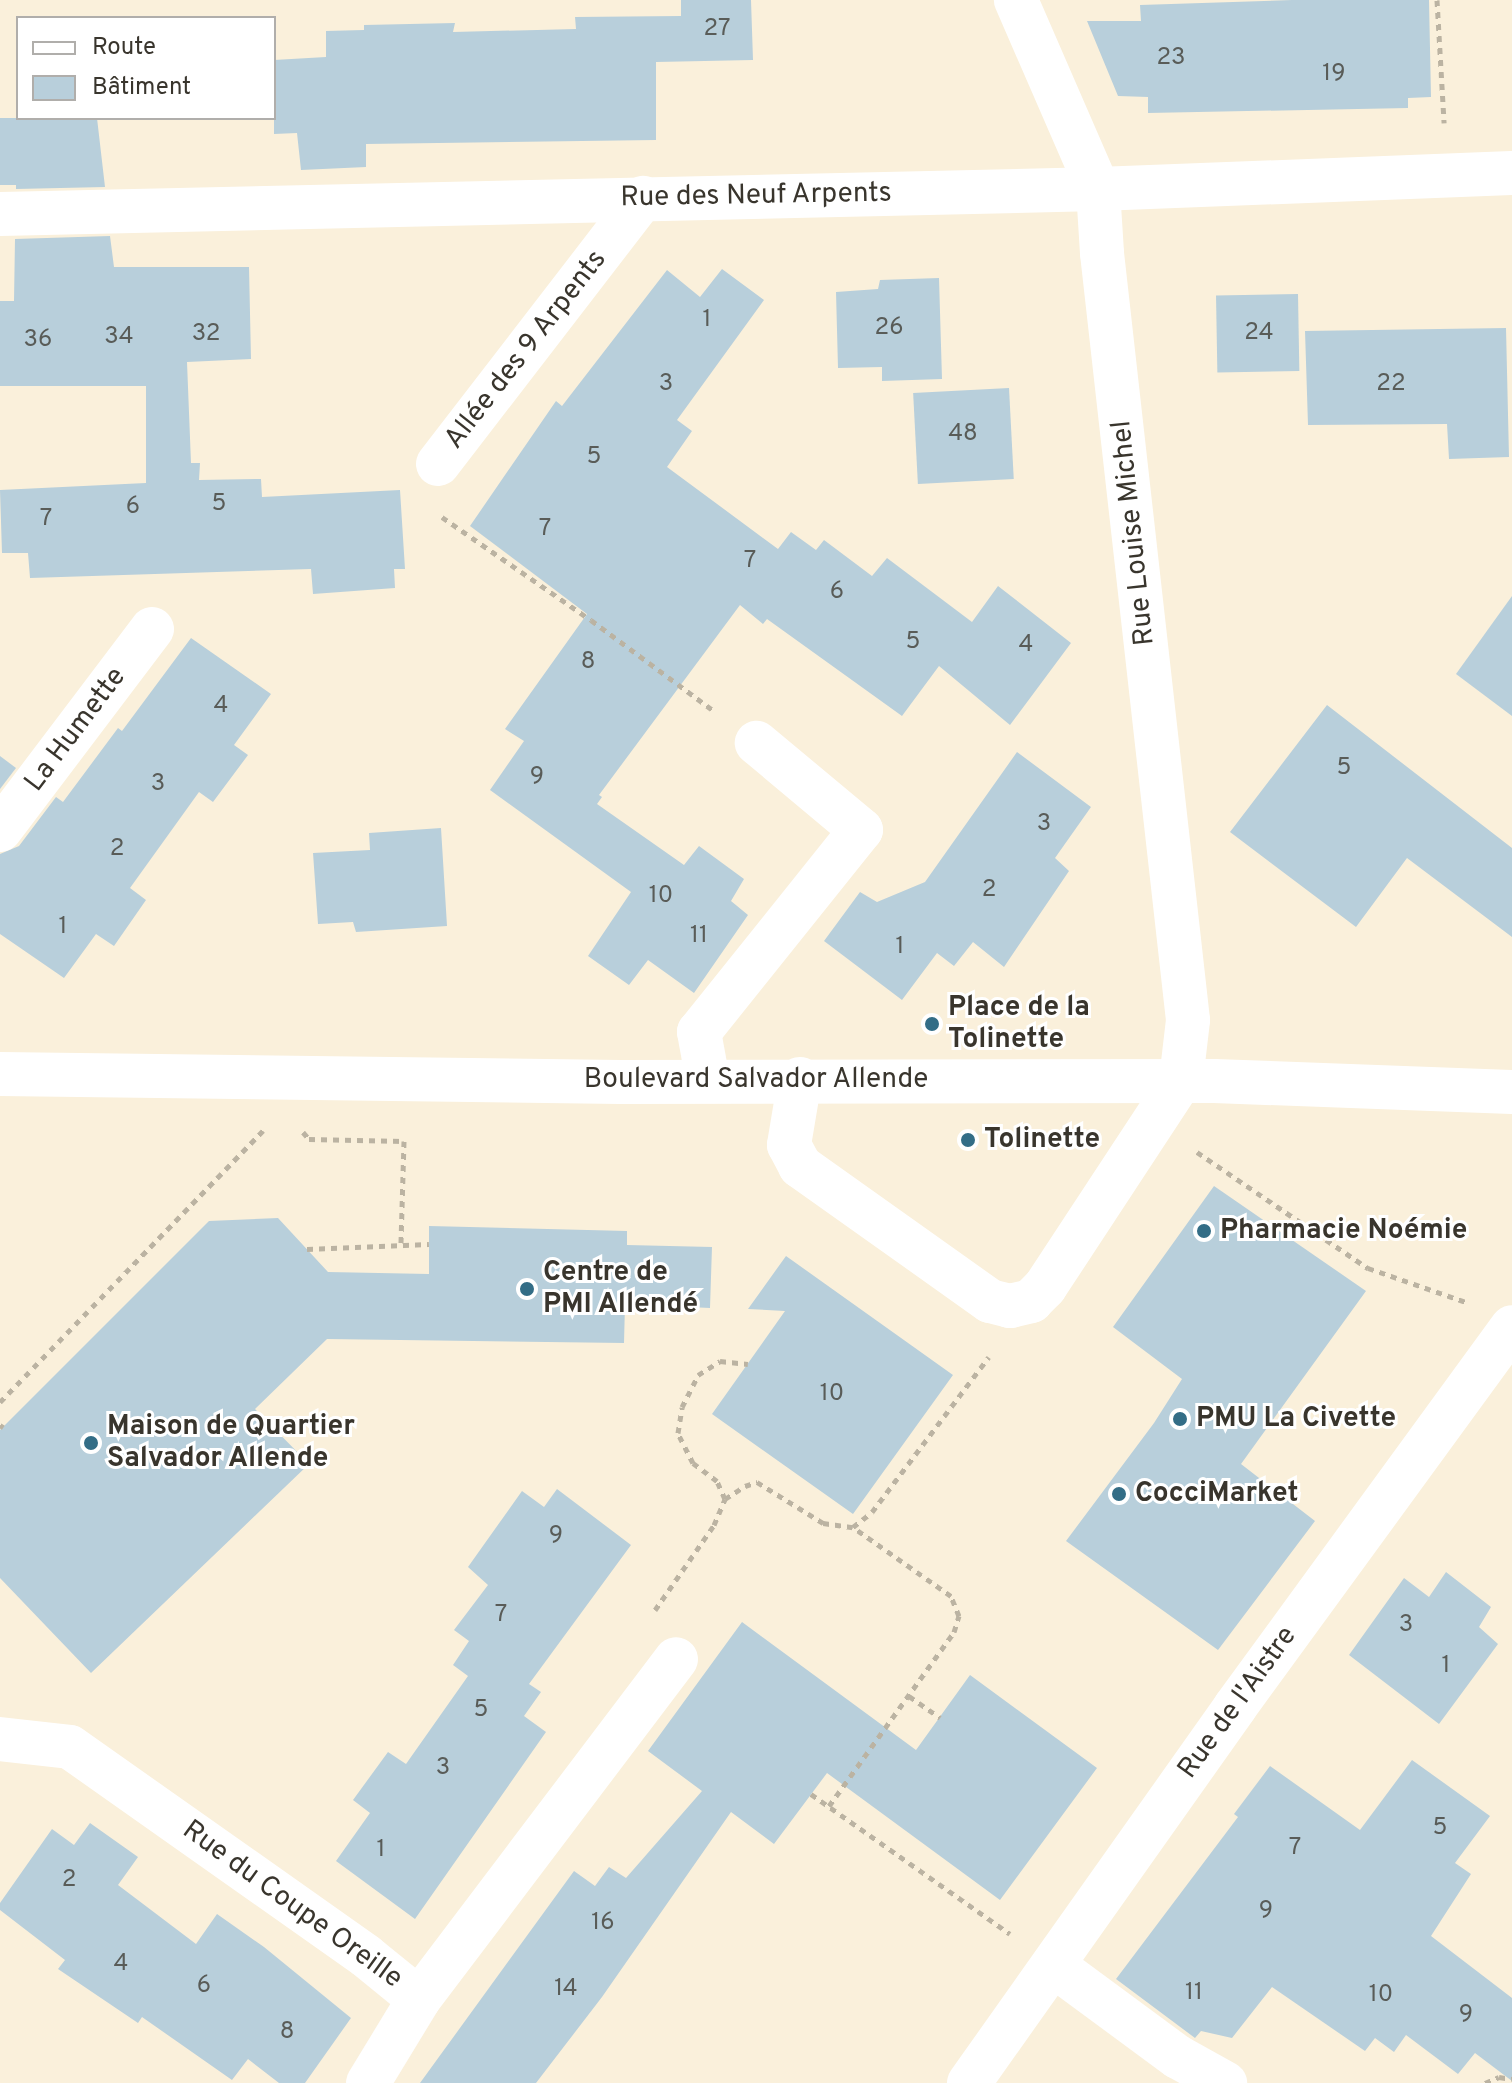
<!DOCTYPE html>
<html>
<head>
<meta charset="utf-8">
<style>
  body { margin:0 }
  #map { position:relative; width:1512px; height:2083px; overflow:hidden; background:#faf0db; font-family:Overpass,sans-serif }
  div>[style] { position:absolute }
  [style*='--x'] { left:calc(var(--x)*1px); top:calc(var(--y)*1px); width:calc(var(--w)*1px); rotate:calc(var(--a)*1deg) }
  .building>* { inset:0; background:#b8cfdb; transform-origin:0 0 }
  .path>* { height:5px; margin-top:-2.5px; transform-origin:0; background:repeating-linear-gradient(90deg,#bbb3a2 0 6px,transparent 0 12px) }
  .minor>* { height:44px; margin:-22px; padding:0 22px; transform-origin:22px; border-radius:22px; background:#fff }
  .dots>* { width:22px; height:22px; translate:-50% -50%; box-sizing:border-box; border:4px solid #fff; border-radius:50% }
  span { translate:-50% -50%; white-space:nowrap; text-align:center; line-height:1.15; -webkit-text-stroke:6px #fff; paint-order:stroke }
  .number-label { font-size:24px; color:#595c58 }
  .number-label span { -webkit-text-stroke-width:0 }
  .street-label { font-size:28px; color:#39352d }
  .poi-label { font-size:28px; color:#39352d; font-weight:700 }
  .left { translate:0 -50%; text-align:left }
  .legend { position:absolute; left:16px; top:16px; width:260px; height:104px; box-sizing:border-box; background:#fff; border:2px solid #b0aeab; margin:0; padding:10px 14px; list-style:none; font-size:24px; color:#39352d }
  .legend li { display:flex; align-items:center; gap:16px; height:40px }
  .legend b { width:40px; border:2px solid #b0aeab }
</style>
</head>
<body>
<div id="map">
  <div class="building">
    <div style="clip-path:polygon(681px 0,751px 0,753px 60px,656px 62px,656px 140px,366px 144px,366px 167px,301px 170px,297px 133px,274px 134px,274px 60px,326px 57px,326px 31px,364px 30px,364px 25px,455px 23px,453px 32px,576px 29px,575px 17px,681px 16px)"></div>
    <div style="clip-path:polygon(1292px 0,1429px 0,1431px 97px,1408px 98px,1408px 108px,1148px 113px,1148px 97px,1118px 96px,1087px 21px,1141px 21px,1140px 5px)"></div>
    <div style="clip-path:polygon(0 118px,97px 118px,105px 187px,16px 189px,16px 185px,0 185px)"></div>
    <div style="clip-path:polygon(110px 236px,114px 267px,249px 267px,251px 359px,187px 362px,191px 463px,200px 463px,199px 480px,261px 479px,262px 497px,400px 490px,405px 569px,394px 569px,395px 588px,313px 594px,311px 569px,30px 578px,28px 553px,2px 553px,0 490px,146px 483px,146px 386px,0 386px,0 301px,14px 301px,15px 239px)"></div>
    <div style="clip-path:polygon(722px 269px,764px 300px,677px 420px,692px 431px,667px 467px,778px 549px,791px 532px,816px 550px,824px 540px,872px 576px,887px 558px,972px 622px,998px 586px,1071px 643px,1010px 725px,939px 666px,902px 716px,767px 619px,763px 624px,740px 605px,599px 795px,602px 797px,597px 804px,684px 865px,699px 846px,744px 879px,731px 901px,748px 915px,694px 993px,648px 960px,629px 985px,588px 956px,631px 892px,490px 790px,524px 741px,505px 729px,587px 614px,470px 526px,556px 401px,562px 406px,667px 270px,700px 297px)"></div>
    <div style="clip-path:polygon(939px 278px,942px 379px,882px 381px,882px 367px,838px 368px,836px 292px,878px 289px,880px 280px)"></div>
    <div style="left:1298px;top:294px;width:77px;height:82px;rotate:89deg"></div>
    <div style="clip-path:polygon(1506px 328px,1509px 457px,1449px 459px,1447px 424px,1308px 425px,1305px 331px)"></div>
    <div style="left:1009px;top:388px;width:91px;height:96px;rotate:87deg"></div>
    <div style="clip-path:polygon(1512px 596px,1512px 716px,1456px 674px)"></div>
    <div style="clip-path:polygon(191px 638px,271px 694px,234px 745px,248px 755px,213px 802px,199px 792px,130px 888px,146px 900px,114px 946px,96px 934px,64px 978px,0 934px,0 854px,19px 846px,56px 797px,63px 802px,118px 728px,122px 731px)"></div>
    <div style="clip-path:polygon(1327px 705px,1512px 848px,1512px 937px,1407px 858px,1356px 927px,1230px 832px)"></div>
    <div style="clip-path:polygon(1017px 752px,1091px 807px,1055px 858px,1069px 871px,1004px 967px,973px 942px,954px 966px,937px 953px,902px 1000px,824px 941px,860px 892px,877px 902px,925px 882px)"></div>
    <div style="clip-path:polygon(0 756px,16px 768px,0 789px)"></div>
    <div style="clip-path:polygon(441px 828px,447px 926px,356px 932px,353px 922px,318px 924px,313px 853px,370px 850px,369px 833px)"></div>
    <div style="clip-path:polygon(1214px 1186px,1366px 1291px,1241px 1464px,1315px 1521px,1218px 1650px,1066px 1541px,1154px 1423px,1182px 1379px,1113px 1327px)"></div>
    <div style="clip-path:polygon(278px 1218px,328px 1272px,429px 1274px,429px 1226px,627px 1231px,627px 1245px,712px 1247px,710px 1308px,625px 1304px,624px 1343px,327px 1339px,255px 1409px,309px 1464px,91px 1673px,0 1578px,0 1430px,209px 1221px)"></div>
    <div style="clip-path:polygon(786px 1256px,953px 1375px,853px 1514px,712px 1414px,785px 1311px,748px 1309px)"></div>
    <div style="clip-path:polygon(557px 1489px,631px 1545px,529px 1684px,541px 1692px,524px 1716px,546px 1732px,415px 1919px,336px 1861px,370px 1813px,353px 1800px,388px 1752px,406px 1764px,468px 1676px,453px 1665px,469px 1641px,454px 1630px,488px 1585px,468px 1567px,522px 1491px,544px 1507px)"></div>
    <div style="clip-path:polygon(1446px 1572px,1491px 1607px,1479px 1627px,1498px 1644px,1439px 1724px,1349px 1655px,1404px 1578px,1429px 1597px)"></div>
    <div style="clip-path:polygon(742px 1622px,916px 1750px,970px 1675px,1097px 1768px,1000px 1900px,827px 1773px,774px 1844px,731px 1812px,602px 1997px,536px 2083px,420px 2083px,574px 1871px,595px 1886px,609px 1867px,626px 1878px,702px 1791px,648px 1751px)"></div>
    <div style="clip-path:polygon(1412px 1760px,1490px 1816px,1455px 1863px,1471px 1874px,1431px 1936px,1512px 1998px,1512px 2081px,1475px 2053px,1458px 2074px,1406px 2035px,1394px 2052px,1375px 2038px,1365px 2051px,1272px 1987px,1232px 2038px,1201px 2031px,1195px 2038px,1116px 1979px,1238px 1817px,1234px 1814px,1270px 1766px,1360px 1830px)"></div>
    <div style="clip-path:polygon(90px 1823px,138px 1857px,118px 1885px,196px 1944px,217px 1914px,264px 1947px,351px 2018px,305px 2083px,279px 2083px,248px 2059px,232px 2080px,142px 2017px,138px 2023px,58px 1969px,65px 1960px,0 1910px,0 1903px,52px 1829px,74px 1845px)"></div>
  </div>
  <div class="path">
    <div style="--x:1437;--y:0;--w:123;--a:86.7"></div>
    <div style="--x:442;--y:517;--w:181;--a:34.7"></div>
    <div style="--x:591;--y:620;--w:153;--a:36.5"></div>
    <div style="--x:303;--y:1132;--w:9;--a:49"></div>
    <div style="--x:309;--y:1139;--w:95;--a:1.2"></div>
    <div style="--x:404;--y:1141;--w:102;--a:91.7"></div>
    <div style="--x:1197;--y:1152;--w:207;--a:34.2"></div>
    <div style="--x:1368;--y:1268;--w:104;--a:19.1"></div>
    <div style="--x:307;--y:1249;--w:122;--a:-2.3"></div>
    <div style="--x:0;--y:1402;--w:378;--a:-45.9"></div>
    <div style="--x:0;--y:1425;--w:4;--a:34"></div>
    <div style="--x:725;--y:1499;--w:24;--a:-33"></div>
    <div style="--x:745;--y:1486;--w:13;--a:-18"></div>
    <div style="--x:757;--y:1482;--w:78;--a:31.8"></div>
    <div style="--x:823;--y:1523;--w:30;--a:8"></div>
    <div style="--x:853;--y:1527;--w:24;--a:-38"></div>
    <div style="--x:872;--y:1512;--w:194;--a:-53"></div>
    <div style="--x:655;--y:1610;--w:103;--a:-55.2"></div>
    <div style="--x:714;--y:1525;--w:28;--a:-67"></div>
    <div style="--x:725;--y:1499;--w:20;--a:-114"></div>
    <div style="--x:717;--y:1481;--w:30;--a:-143"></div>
    <div style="--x:693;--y:1463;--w:34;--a:-117"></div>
    <div style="--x:678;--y:1433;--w:26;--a:-81"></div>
    <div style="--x:682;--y:1407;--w:36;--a:-63"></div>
    <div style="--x:698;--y:1375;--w:26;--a:-32"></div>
    <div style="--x:720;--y:1361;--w:28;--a:6"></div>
    <div style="--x:909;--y:1696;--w:38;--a:35"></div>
    <div style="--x:811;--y:1794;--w:243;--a:35.1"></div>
    <div style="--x:829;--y:1806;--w:214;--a:-54.3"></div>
    <div style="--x:954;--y:1632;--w:17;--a:-73"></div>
    <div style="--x:959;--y:1616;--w:22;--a:-112"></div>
    <div style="--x:951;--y:1596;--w:120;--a:-144.9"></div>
    <div style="--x:1485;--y:2083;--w:15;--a:-23"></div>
    <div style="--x:1499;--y:2077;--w:13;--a:9"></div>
  </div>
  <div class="minor">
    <div style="--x:0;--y:214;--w:1098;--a:-1.3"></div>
    <div style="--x:1098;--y:189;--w:414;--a:-2.2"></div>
    <div style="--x:438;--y:464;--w:336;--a:-52.4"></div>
    <div style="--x:0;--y:830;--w:252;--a:-52.9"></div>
    <div style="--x:0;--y:1074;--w:621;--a:0.74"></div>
    <div style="--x:621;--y:1082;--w:593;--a:-0.1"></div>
    <div style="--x:1214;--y:1081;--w:298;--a:2.1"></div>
    <div style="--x:800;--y:1079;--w:67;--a:99.5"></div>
    <div style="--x:789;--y:1145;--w:24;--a:62"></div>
    <div style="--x:800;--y:1166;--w:233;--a:35.4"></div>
    <div style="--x:990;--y:1301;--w:21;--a:14"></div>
    <div style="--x:1010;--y:1306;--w:22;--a:-13"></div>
    <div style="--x:1031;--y:1301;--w:20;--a:-45"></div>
    <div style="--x:1045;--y:1287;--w:248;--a:-56.7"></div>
    <div style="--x:1181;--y:1080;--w:60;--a:-83.3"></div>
    <div style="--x:1188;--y:1020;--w:772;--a:-96.4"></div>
    <div style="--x:1102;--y:253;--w:64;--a:-93.6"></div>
    <div style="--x:1098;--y:189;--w:206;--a:-113.5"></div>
    <div style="--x:708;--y:1081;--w:50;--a:-100.4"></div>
    <div style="--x:699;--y:1032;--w:259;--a:-51.3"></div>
    <div style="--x:861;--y:830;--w:136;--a:-140.1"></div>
    <div style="--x:0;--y:1739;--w:70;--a:6.5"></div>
    <div style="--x:70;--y:1747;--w:362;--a:35.2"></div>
    <div style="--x:366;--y:1956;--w:68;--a:39.1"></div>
    <div style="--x:419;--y:1999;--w:426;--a:-52.9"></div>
    <div style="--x:1053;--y:1965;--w:155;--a:36.4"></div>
    <div style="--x:1178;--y:2057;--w:54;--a:29"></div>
    <div style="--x:368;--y:2083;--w:98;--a:-58.7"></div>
    <div style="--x:969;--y:2083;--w:461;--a:-54.7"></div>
    <div style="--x:1235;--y:1707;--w:470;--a:-53.9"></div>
  </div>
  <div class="dots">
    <div style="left:932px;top:1024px;background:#336d86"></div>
    <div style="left:968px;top:1140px;background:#336d86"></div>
    <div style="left:1204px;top:1231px;background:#336d86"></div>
    <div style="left:527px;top:1289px;background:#336d86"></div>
    <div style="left:1180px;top:1419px;background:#336d86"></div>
    <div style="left:91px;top:1443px;background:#336d86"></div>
    <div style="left:1119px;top:1494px;background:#336d86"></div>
  </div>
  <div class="number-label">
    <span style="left:717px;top:30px">27</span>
    <span style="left:1171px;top:59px">23</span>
    <span style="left:1334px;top:75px">19</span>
    <span style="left:707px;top:321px">1</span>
    <span style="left:889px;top:329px">26</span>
    <span style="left:1259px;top:334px">24</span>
    <span style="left:206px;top:335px">32</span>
    <span style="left:119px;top:338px">34</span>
    <span style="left:38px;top:341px">36</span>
    <span style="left:666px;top:385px">3</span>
    <span style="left:1391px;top:385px">22</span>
    <span style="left:963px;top:435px">48</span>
    <span style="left:594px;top:458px">5</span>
    <span style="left:219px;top:505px">5</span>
    <span style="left:133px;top:508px">6</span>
    <span style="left:46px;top:520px">7</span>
    <span style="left:545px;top:530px">7</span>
    <span style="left:750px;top:562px">7</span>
    <span style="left:837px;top:593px">6</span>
    <span style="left:913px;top:643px">5</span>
    <span style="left:1026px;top:646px">4</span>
    <span style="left:588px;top:663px">8</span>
    <span style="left:221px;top:707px">4</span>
    <span style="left:1344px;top:769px">5</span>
    <span style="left:537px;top:778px">9</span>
    <span style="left:158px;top:785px">3</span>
    <span style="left:1044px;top:825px">3</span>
    <span style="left:117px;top:850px">2</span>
    <span style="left:989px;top:891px">2</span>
    <span style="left:661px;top:897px">10</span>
    <span style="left:63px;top:928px">1</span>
    <span style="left:699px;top:937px">11</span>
    <span style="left:900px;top:948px">1</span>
    <span style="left:832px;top:1395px">10</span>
    <span style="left:556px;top:1537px">9</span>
    <span style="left:501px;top:1616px">7</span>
    <span style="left:1406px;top:1626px">3</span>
    <span style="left:1446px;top:1667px">1</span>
    <span style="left:481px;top:1711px">5</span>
    <span style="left:443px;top:1769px">3</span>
    <span style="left:1440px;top:1829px">5</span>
    <span style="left:1295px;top:1849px">7</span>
    <span style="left:381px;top:1851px">1</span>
    <span style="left:69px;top:1881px">2</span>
    <span style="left:1266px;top:1912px">9</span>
    <span style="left:603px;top:1924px">16</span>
    <span style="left:121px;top:1965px">4</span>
    <span style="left:204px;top:1987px">6</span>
    <span style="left:566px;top:1990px">14</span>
    <span style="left:1194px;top:1994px">11</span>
    <span style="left:1381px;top:1996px">10</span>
    <span style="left:1466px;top:2016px">9</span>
    <span style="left:287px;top:2033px">8</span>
  </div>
  <div class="street-label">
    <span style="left:756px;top:196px;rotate:-1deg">Rue des Neuf Arpents</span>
    <span style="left:526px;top:350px;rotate:-52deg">Allée des 9 Arpents</span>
    <span style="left:1134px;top:533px;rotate:-96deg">Rue Louise Michel</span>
    <span style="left:76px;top:730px;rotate:-53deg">La Humette</span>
    <span style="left:756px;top:1080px">Boulevard Salvador Allende</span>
    <span style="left:1238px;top:1703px;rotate:-54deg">Rue de l'Aistre</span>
    <span style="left:292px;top:1905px;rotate:36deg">Rue du Coupe Oreille</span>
  </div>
  <div class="poi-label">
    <span class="left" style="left:948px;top:1024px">Place de la<br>Tolinette</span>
    <span class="left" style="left:984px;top:1140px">Tolinette</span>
    <span class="left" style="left:1220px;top:1231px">Pharmacie Noémie</span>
    <span class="left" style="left:543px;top:1289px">Centre de<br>PMI Allendé</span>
    <span class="left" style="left:1196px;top:1419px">PMU La Civette</span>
    <span class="left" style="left:107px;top:1443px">Maison de Quartier<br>Salvador Allende</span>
    <span class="left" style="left:1135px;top:1494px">CocciMarket</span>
  </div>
  <ul class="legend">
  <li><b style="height:10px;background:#fff"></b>Route</li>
  <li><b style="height:22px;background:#b8cfdb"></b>Bâtiment</li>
  </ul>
</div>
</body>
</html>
